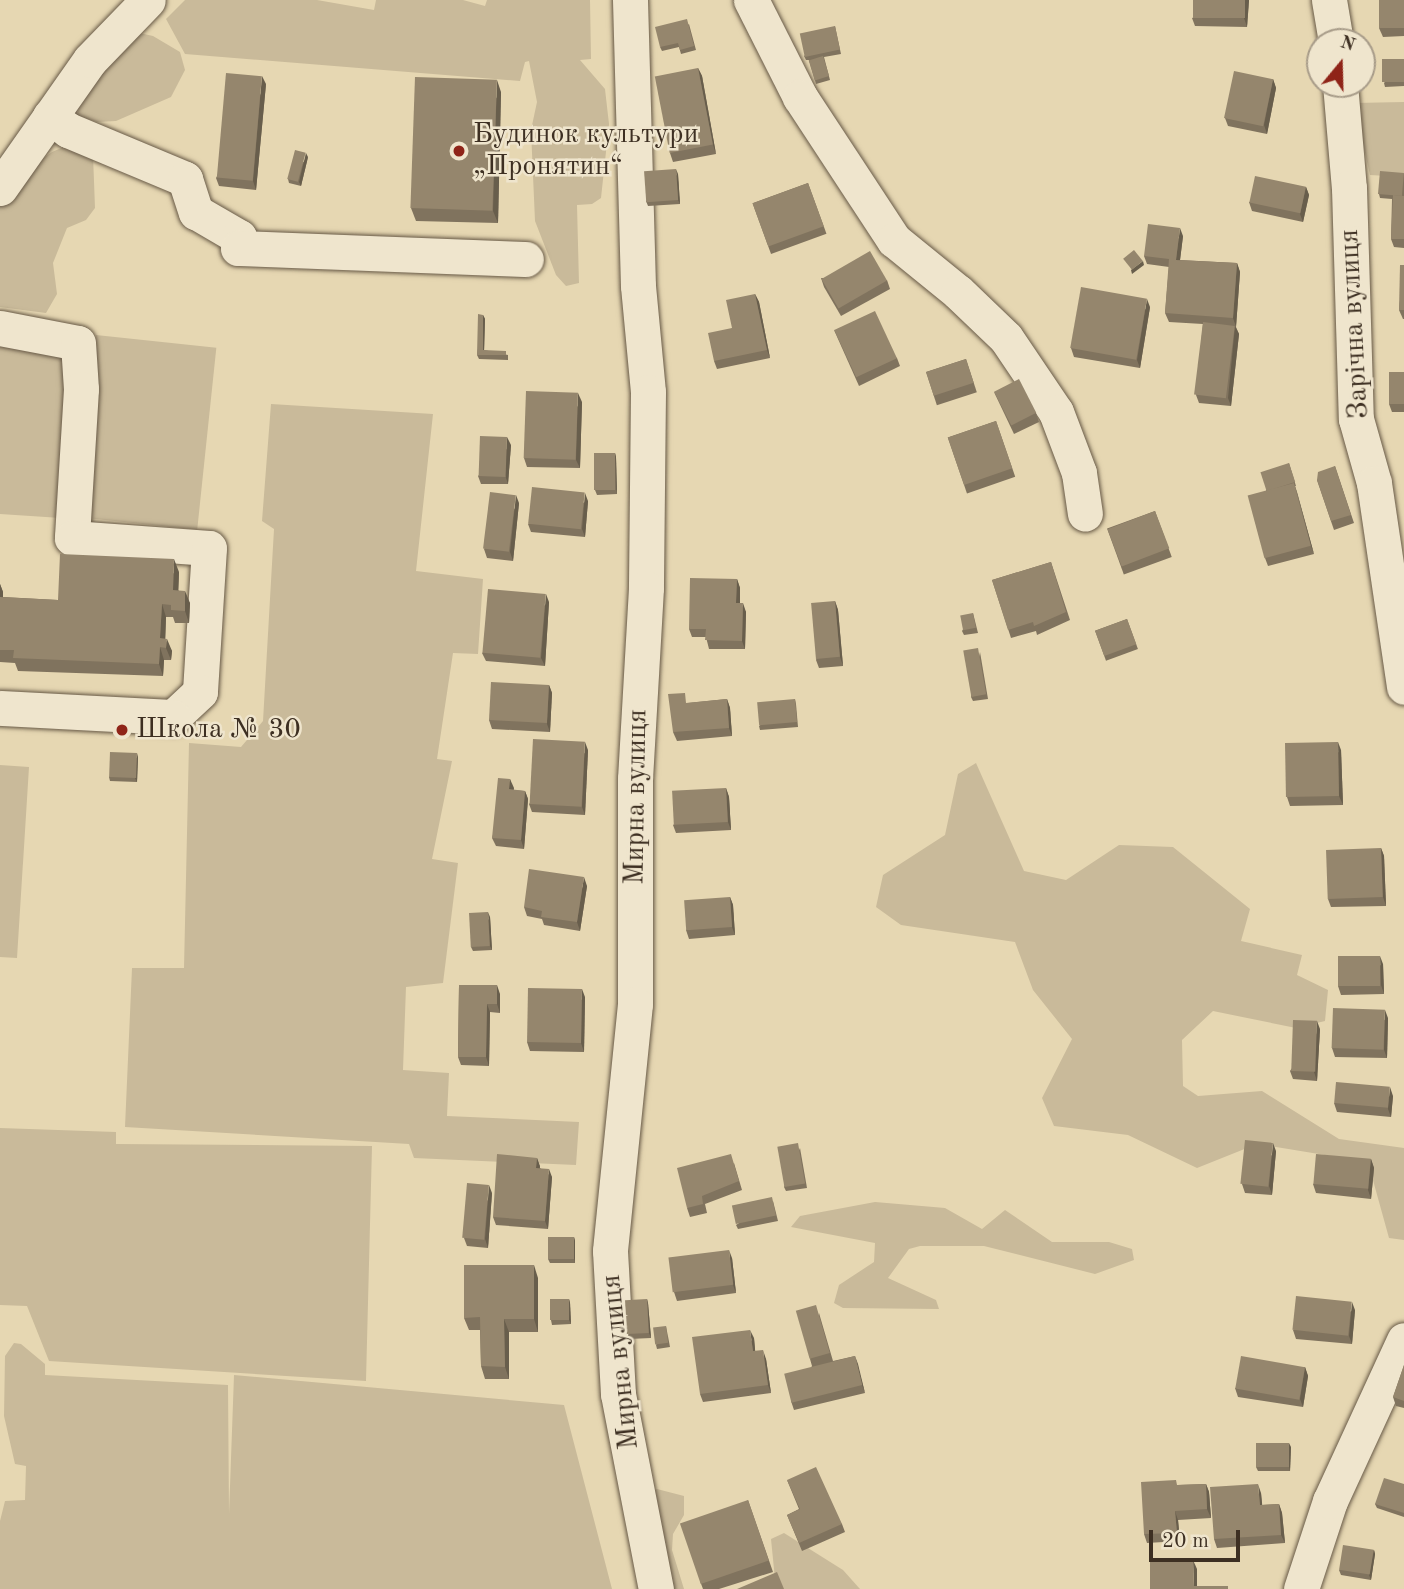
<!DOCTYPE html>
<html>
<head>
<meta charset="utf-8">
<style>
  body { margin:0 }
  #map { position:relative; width:1404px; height:1589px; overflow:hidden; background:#e6d7b2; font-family:"Old Standard TT",serif }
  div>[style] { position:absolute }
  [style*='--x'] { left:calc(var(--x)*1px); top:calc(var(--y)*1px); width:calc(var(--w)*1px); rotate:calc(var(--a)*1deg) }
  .green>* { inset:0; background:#c9ba9a; transform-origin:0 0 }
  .roads { filter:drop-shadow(0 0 2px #675946) drop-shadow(0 0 2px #675946) }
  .minor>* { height:35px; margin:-17.5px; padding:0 17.5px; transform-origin:17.5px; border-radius:17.5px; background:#efe5cd }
  .wall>* { inset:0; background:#80735e; transform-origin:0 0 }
  .shaded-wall>* { inset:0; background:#685e4c }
  .building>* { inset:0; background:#95866d; transform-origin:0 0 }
  .dots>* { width:19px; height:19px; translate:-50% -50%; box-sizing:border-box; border:4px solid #efe5cd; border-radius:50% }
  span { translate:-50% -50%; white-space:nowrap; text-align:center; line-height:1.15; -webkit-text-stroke:5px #efe5cd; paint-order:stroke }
  .poi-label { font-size:28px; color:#3d2f22 }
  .left { translate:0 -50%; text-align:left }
  .street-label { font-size:28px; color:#3d2f22 }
  .north { position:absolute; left:1306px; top:28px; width:70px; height:70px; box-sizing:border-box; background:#efe5cd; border:2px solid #a89c89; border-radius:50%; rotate:19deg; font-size:19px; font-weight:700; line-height:28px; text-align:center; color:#3d2f22 }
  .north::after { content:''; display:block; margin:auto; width:24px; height:32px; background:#8f2418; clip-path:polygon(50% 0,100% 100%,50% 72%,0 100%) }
  .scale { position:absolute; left:1149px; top:1530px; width:91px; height:32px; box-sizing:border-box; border:4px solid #3d2f22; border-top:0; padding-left:9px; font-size:21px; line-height:24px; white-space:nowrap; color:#3d2f22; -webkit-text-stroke:5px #efe5cd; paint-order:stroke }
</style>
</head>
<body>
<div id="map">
  <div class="green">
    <div style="clip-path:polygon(185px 0,317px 0,374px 10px,376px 0,463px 0,485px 6px,487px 0,590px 0,591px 59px,580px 60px,605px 89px,609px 124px,601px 198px,592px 204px,577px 205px,579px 283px,566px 286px,556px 275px,535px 221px,531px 130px,537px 102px,529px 61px,525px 62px,520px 81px,185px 54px,166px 19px)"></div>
    <div style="clip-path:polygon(126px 30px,153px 36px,180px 52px,185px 70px,171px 97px,116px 121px,97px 122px,78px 116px,79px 93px)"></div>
    <div style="clip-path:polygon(1404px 102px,1404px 177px,1370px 175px,1354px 103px)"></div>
    <div style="clip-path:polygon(73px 143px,93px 155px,95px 208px,86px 220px,67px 228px,53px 263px,57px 294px,46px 313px,0 307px,0 207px,14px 179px,52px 152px)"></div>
    <div style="clip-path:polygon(0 335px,62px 346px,69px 390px,61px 518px,0 514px)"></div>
    <div style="left:96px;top:335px;width:121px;height:183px;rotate:6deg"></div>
    <div style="clip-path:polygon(271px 404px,433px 414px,416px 571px,483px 579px,478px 654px,453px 653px,437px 759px,452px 761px,432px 859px,458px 863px,443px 983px,406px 987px,403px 1070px,449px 1073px,447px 1116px,579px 1122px,576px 1165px,414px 1158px,409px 1144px,125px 1127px,132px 968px,184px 968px,189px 743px,241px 747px,263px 721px,274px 529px,262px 521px)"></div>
    <div style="clip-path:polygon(976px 763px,1024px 871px,1066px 880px,1119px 845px,1173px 847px,1250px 909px,1241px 941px,1302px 955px,1297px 975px,1328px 990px,1325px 1021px,1296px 1028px,1213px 1011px,1182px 1040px,1183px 1086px,1198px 1096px,1262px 1091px,1339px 1139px,1404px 1148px,1404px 1240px,1389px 1238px,1371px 1173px,1331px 1156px,1257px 1144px,1197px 1168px,1128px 1135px,1054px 1126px,1042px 1098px,1072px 1039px,1033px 990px,1015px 942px,901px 925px,876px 907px,883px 875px,945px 835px,958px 774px)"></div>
    <div style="clip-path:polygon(0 765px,29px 767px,17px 958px,0 957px)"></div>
    <div style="clip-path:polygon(0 1128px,116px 1132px,116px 1144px,372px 1146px,366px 1381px,49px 1361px,27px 1306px,0 1305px)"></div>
    <div style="clip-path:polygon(875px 1202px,945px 1208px,982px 1229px,1005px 1210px,1052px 1242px,1109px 1242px,1132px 1249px,1134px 1260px,1095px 1274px,984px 1246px,920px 1246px,909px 1249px,888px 1278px,936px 1300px,939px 1309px,843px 1308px,834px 1303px,839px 1285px,874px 1262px,875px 1243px,791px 1227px,800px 1216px)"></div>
    <div style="clip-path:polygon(14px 1343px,21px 1344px,45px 1364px,45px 1375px,228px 1385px,229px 1514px,234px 1375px,564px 1405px,612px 1589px,0 1589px,0 1521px,5px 1501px,25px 1500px,26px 1466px,15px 1464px,4px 1416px,5px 1356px)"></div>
    <div style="clip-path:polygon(657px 1489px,684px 1496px,684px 1515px,673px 1534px,672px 1550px,684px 1589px,661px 1589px,641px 1499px)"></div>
    <div style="clip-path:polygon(784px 1533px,843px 1570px,860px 1589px,776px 1589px,771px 1539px)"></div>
  </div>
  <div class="roads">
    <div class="minor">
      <div style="--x:630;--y:0;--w:286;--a:88.4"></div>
      <div style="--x:638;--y:286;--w:106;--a:84.6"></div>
      <div style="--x:648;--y:392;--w:196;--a:90.6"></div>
      <div style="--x:646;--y:588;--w:191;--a:93.3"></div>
      <div style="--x:635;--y:779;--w:225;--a:90"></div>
      <div style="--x:635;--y:1004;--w:248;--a:95.8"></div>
      <div style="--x:610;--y:1251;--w:143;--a:86.8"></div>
      <div style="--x:618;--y:1394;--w:199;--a:79"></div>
      <div style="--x:751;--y:0;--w:109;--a:63.2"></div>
      <div style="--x:800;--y:97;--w:171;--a:56.7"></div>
      <div style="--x:894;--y:240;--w:82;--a:39.1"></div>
      <div style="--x:958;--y:292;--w:66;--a:43.8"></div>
      <div style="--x:1006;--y:338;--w:89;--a:56"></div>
      <div style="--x:1056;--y:412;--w:65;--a:69.3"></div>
      <div style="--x:1079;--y:473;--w:41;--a:81.7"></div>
      <div style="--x:1329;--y:0;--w:43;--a:80.5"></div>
      <div style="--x:1340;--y:84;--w:104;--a:85.1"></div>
      <div style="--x:1349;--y:188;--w:231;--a:88.3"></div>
      <div style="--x:1356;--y:419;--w:66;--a:74.3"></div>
      <div style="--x:1374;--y:483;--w:206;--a:81.6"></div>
      <div style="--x:50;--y:116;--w:23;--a:38"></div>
      <div style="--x:68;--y:130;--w:127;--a:22.7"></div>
      <div style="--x:185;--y:179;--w:35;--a:72"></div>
      <div style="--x:196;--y:212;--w:50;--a:30.2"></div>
      <div style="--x:239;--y:237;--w:11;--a:95"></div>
      <div style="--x:238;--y:248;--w:288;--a:2.2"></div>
      <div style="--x:0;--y:188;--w:156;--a:-54.9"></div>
      <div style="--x:90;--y:60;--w:83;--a:-46"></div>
      <div style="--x:0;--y:328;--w:79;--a:10.9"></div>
      <div style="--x:78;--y:343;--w:46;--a:86.3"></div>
      <div style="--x:81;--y:389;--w:149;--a:93.5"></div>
      <div style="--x:72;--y:538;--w:137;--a:4.2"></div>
      <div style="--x:209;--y:548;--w:144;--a:93.6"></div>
      <div style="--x:200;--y:692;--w:37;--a:137"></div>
      <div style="--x:173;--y:717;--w:173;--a:-177"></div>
      <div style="--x:1301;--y:1589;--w:93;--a:-71.8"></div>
      <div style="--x:1330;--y:1501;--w:177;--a:-65.3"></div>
    </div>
  </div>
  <div class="wall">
    <div style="clip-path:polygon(1249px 0,1247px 27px,1195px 26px,1192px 18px)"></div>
    <div style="clip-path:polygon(1404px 0,1404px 36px,1383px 37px,1379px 28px)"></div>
    <div style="clip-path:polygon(689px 24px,696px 50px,681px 54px,679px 47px,662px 51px,660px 47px)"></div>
    <div style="clip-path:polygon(835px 26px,841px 54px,824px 57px,830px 80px,816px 84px,809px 60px,806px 60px,804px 56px)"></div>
    <div style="clip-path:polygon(1404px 59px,1404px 86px,1385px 87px,1384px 83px)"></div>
    <div style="clip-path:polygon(698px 68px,702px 76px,716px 154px,673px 162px,670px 153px)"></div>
    <div style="clip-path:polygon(1273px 79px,1276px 88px,1267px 134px,1228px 126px,1225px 118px)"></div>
    <div style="clip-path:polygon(266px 84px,256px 190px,219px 186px,216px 178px)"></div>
    <div style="clip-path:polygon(501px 92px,498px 223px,416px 221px,411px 208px)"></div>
    <div style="clip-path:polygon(308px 157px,301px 186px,289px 183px,288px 179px)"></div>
    <div style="clip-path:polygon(1404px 173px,1404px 248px,1394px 247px,1391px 239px,1392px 199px,1380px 198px,1379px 194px)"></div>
    <div style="clip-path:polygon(678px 174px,680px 204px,648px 206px,646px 201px)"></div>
    <div style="left:808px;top:183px;width:54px;height:59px;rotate:70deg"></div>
    <div style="clip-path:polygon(1306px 187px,1309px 195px,1303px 222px,1252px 211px,1249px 202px)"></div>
    <div style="clip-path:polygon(1183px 236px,1180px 260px,1237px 263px,1240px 272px,1236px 327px,1239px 334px,1231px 406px,1199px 403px,1196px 395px,1203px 324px,1169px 322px,1165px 313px,1169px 267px,1147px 264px,1144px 256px)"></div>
    <div style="clip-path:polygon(1404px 265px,1404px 319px,1403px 319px,1399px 310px)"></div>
    <div style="clip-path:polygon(821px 278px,887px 280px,890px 289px,841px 316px,824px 287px)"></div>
    <div style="clip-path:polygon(755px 294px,759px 302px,770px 358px,717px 369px,714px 361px,732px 328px)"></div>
    <div style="clip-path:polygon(1150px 307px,1140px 368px,1074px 357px,1071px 348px)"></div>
    <div style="clip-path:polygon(483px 315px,485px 319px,484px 350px,508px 355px,508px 360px,479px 359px,477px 355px)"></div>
    <div style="clip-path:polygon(834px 330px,897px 358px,900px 366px,859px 386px)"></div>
    <div style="left:966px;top:359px;width:35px;height:42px;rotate:72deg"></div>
    <div style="clip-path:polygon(1404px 372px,1404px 412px,1392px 412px,1389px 404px)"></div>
    <div style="clip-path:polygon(994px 392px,1036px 413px,1039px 422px,1014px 434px)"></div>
    <div style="clip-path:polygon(582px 402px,580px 468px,527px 467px,524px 458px)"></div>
    <div style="left:996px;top:421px;width:59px;height:51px;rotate:71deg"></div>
    <div style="clip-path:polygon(511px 445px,508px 484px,481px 484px,478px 476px)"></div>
    <div style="clip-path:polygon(615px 453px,616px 457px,617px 494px,597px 495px,595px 490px)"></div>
    <div style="clip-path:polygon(1289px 463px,1296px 486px,1295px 486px,1314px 554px,1268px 566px,1265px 558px,1266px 490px)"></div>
    <div style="clip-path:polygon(1335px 466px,1354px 523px,1334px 530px,1317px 480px)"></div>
    <div style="clip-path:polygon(588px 501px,585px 537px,531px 532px,528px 524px)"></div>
    <div style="clip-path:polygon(519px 503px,513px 561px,487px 558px,484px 549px)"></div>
    <div style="left:1155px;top:511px;width:49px;height:51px;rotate:70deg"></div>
    <div style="clip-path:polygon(1051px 562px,1070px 620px,1037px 635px,1036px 631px,1011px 638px,992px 580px)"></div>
    <div style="clip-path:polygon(179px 572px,178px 590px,190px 603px,189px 623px,175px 623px,173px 617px,166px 617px,165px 639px,172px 651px,171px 660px,164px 660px,163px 676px,18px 671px,15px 663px,0 662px,0 584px,3px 592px,3px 597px,58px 600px)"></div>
    <div style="clip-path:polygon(737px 579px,740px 588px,740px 603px,746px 612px,745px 649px,709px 649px,706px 637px,692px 637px,689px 629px)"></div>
    <div style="clip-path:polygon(835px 601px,838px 610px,843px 666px,819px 668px,816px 660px)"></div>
    <div style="clip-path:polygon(549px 602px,545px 666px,486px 661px,482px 653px)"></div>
    <div style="clip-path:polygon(973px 613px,978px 633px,964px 635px,962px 631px)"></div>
    <div style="left:1127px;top:619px;width:32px;height:34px;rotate:70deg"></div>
    <div style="clip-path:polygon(980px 652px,988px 699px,973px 701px,971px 697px)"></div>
    <div style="clip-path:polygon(549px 685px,552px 693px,550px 732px,492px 729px,489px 720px)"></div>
    <div style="clip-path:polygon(727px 699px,730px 708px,732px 736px,677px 741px,673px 732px,688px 703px)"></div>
    <div style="clip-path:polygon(795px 699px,796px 704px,798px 727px,760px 730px,759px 726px)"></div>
    <div style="clip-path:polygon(588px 750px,585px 815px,532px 812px,529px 804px)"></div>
    <div style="clip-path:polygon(1341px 750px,1343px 805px,1290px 806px,1287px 797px)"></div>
    <div style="clip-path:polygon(138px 757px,137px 782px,110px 781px,109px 777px)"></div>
    <div style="clip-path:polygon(510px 779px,513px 790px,525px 791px,528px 799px,524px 849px,496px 846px,492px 838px)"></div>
    <div style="clip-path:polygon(726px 788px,729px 797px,731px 830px,676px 833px,673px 825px)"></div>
    <div style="clip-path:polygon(1381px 848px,1384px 856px,1386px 906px,1331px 907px,1328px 899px)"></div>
    <div style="clip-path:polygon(587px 886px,580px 931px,544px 925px,542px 919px,527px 916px,524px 907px)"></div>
    <div style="clip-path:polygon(730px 897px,733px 905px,735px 935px,689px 939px,686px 930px)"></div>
    <div style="clip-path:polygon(490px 917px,492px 950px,473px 951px,471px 947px)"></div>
    <div style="clip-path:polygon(1383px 964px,1384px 994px,1341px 995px,1338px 986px)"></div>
    <div style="clip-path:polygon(459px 985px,500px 994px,500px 1013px,490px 1012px,489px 1066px,461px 1065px,458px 1057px)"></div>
    <div style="clip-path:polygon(585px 997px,584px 1052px,530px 1051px,527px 1042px)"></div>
    <div style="clip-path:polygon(1388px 1018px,1387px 1058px,1335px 1057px,1332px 1048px)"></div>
    <div style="clip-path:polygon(1320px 1029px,1317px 1081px,1293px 1079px,1290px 1071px)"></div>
    <div style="clip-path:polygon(1393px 1096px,1391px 1117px,1337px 1112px,1334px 1103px)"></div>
    <div style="clip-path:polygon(800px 1148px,807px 1188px,786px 1191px,784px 1187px)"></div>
    <div style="clip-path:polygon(1276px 1151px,1272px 1195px,1245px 1193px,1242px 1184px)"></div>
    <div style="clip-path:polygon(537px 1158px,540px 1168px,552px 1177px,548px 1229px,496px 1225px,493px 1217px)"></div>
    <div style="clip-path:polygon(1371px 1159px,1374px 1168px,1371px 1199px,1316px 1193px,1313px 1184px)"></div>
    <div style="clip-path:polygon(734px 1163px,742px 1190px,705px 1204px,707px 1213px,690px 1217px,687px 1208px)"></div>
    <div style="clip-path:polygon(492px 1193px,488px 1248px,467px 1246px,464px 1238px)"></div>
    <div style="clip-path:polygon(773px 1201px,778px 1221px,738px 1229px,736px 1225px)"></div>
    <div style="clip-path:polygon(574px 1237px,575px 1241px,575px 1263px,550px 1263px,548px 1259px)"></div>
    <div style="clip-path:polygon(732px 1258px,736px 1293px,677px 1301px,674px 1292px)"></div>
    <div style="clip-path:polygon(538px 1278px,538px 1332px,509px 1332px,509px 1379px,485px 1379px,481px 1366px,480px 1330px,469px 1330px,464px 1318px)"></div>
    <div style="clip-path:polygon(569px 1299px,570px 1303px,571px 1324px,552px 1325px,551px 1320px)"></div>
    <div style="clip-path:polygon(647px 1299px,648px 1303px,651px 1338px,629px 1339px,628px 1335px)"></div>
    <div style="clip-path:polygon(1355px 1310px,1352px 1344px,1296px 1339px,1293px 1330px)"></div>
    <div style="clip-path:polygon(819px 1313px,833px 1361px,855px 1356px,865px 1393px,794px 1410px,791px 1401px,812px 1366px,810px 1359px)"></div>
    <div style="clip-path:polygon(666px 1326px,670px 1347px,657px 1349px,656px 1345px)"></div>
    <div style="clip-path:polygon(754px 1338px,755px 1351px,766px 1359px,771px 1393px,703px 1402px,700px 1394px)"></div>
    <div style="clip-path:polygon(1404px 1365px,1404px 1408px,1396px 1406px,1393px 1397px)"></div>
    <div style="clip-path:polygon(1305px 1367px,1308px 1376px,1303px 1407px,1238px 1397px,1235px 1388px)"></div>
    <div style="clip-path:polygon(1291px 1447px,1290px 1471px,1258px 1471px,1256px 1467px)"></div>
    <div style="clip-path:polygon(787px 1480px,842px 1524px,845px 1532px,802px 1551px,787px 1515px,799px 1509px)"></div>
    <div style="clip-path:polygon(1206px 1484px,1209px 1492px,1211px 1518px,1178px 1520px,1180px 1541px,1147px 1543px,1144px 1534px,1178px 1485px)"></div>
    <div style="clip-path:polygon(1404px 1484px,1404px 1517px,1377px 1508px,1375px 1504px)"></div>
    <div style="clip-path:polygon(1261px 1493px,1262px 1505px,1279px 1504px,1282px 1513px,1285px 1543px,1217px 1548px,1214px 1539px)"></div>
    <div style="clip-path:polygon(748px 1500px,773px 1572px,719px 1589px,703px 1589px,700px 1581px)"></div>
    <div style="clip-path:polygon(1374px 1550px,1375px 1554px,1371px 1580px,1341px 1575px,1339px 1570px)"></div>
  </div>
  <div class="shaded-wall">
    <div style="clip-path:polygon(1245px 0,1249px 0,1247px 27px,1244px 18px)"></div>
    <div style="clip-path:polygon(698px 68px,702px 76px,716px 154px,713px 145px)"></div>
    <div style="clip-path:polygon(262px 76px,266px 84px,256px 190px,253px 181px)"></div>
    <div style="clip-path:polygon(1273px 79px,1276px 88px,1267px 134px,1264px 125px)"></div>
    <div style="clip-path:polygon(497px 80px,501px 92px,498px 223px,493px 211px)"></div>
    <div style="clip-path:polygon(306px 153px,308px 157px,301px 186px,299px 182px)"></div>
    <div style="clip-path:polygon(676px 169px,678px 174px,680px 204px,678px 200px)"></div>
    <div style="clip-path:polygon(1306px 187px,1309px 195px,1303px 222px,1300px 214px)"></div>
    <div style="clip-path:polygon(1180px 228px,1183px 236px,1179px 268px,1176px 260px)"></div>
    <div style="clip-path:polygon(1143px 261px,1144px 265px,1132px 274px,1131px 270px)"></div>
    <div style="clip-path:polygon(1237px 263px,1240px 272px,1236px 327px,1233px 318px)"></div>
    <div style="clip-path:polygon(755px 294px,759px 302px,770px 358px,767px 350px)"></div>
    <div style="clip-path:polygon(1147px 299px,1150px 307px,1140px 368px,1137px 360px)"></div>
    <div style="clip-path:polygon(483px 315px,485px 319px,484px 354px,483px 350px)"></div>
    <div style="clip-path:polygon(1235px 326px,1239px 334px,1231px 406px,1228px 398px)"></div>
    <div style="clip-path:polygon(578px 393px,582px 402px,580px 468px,576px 460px)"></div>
    <div style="clip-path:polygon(507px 437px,511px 445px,508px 484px,505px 475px)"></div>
    <div style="clip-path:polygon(615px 453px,616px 457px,617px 494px,616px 489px)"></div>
    <div style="clip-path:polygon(1294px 483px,1297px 492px,1314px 554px,1311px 546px)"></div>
    <div style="clip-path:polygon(585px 493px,588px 501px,585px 537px,582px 529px)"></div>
    <div style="clip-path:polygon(516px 495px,519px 503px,513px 561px,510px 552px)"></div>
    <div style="clip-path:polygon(174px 559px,179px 572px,178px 603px,173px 590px)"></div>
    <div style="clip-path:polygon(737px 579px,740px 588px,740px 611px,736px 603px)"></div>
    <div style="clip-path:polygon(0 584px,3px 592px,3px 610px,0 603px)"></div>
    <div style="clip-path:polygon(185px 591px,190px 603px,189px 623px,185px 611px)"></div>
    <div style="clip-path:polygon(546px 594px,549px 602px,545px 666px,541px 658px)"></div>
    <div style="clip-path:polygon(835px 601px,838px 610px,843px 666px,840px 657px)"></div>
    <div style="clip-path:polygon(743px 603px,746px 612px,745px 649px,742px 641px)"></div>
    <div style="clip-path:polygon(162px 604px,166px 617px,165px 648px,160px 638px)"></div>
    <div style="clip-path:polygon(167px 639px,172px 651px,171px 660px,166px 648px)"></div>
    <div style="clip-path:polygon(160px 647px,164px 660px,163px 676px,159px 664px)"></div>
    <div style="clip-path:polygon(549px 685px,552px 693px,550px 732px,547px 724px)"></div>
    <div style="clip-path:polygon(727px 699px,730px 708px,732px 736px,729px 728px)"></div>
    <div style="clip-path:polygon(585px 742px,588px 750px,585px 815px,582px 807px)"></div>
    <div style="clip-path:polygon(1338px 742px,1341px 750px,1343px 805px,1339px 796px)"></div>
    <div style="clip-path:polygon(137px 753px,138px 757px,137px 782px,135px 778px)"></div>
    <div style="clip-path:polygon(510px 779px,514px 788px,513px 798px,509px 789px)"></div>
    <div style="clip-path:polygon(726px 788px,729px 797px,731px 830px,728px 822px)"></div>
    <div style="clip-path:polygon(525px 791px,528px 799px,524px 849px,521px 840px)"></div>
    <div style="clip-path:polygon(1381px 848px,1384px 856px,1386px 906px,1383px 897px)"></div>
    <div style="clip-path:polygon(584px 877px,587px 886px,580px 931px,577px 922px)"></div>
    <div style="clip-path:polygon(730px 897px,733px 905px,735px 935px,732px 927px)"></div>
    <div style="clip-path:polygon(488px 912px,490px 917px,492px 950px,490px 946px)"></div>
    <div style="clip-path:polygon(1380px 956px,1383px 964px,1384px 994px,1381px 985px)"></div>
    <div style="clip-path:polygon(497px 985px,500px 994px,500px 1013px,497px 1004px)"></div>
    <div style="clip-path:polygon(582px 989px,585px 997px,584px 1052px,581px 1043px)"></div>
    <div style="clip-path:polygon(487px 1004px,490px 1012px,489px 1066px,486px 1057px)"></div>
    <div style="clip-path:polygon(1385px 1010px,1388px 1018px,1387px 1058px,1384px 1050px)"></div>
    <div style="clip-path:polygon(1317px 1021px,1320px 1029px,1317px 1081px,1314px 1072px)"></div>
    <div style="clip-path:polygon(1390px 1087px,1393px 1096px,1391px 1117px,1388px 1109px)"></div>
    <div style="clip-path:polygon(1273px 1143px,1276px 1151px,1272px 1195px,1269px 1186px)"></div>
    <div style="clip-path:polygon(537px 1158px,540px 1166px,539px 1176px,536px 1168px)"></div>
    <div style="clip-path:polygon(1371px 1159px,1374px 1168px,1371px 1199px,1368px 1190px)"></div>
    <div style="clip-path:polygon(549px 1169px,552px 1177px,548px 1229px,545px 1221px)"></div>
    <div style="clip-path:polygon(489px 1185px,492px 1193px,488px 1248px,485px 1239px)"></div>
    <div style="clip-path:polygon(574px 1237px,575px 1241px,575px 1263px,574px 1258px)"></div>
    <div style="clip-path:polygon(729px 1250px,732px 1258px,736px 1293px,733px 1285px)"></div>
    <div style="clip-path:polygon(534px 1265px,538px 1278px,538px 1332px,534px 1319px)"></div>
    <div style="clip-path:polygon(569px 1299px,570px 1303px,571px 1324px,569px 1320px)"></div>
    <div style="clip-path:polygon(647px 1299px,648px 1303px,651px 1338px,649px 1333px)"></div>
    <div style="clip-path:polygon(1352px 1302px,1355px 1310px,1352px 1344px,1349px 1336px)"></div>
    <div style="clip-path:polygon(504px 1319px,509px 1332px,509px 1379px,505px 1367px)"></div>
    <div style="clip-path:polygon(750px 1330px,754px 1338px,756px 1360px,753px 1351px)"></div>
    <div style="clip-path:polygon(763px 1350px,766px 1359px,771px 1393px,768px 1385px)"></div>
    <div style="clip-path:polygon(855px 1356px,858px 1364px,865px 1393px,862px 1385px)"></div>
    <div style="clip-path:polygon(1305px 1367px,1308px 1376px,1303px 1407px,1300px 1399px)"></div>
    <div style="clip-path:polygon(1289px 1443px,1291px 1447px,1290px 1471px,1289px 1467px)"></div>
    <div style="clip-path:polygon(1206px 1484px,1209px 1492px,1211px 1518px,1207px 1509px)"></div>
    <div style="clip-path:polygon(1258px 1484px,1261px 1493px,1263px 1513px,1260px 1505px)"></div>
    <div style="clip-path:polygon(1279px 1504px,1282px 1513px,1285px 1543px,1281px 1535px)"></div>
    <div style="clip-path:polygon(1175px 1511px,1178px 1520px,1180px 1541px,1177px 1533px)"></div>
    <div style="clip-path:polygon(1374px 1550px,1375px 1554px,1371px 1580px,1369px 1575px)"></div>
    <div style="clip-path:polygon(1193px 1560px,1197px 1569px,1197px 1589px,1194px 1586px)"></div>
  </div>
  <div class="building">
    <div style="left:1193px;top:0;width:52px;height:18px"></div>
    <div style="left:1379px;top:0;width:25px;height:28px"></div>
    <div style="clip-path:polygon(687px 19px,694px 46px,680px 50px,678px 43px,660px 47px,655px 27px)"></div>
    <div style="left:835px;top:26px;width:24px;height:36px;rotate:78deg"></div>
    <div style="left:823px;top:56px;width:21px;height:15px;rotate:73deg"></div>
    <div style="left:1404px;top:59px;width:23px;height:22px;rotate:90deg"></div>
    <div style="left:698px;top:68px;width:78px;height:44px;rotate:79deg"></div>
    <div style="left:1234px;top:71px;width:40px;height:48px;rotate:12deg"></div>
    <div style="left:226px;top:73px;width:36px;height:105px;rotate:5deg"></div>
    <div style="left:415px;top:77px;width:82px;height:131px;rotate:2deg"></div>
    <div style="left:295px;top:150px;width:11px;height:30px;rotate:15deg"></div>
    <div style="left:676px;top:169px;width:31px;height:32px;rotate:86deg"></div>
    <div style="left:1380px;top:171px;width:24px;height:23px;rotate:5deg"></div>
    <div style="left:1255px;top:176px;width:52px;height:27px;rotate:12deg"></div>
    <div style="left:808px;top:183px;width:46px;height:59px;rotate:70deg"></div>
    <div style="clip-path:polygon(1393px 195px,1404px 196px,1404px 239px,1391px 239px)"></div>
    <div style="clip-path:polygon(1148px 224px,1180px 228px,1176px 260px,1237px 263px,1233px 318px,1165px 313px,1169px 259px,1144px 256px)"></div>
    <div style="left:1134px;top:250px;width:14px;height:14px;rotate:51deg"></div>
    <div style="left:870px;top:251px;width:34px;height:56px;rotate:60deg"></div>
    <div style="clip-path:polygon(1400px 265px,1404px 265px,1404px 310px,1399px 310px)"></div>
    <div style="left:1081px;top:287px;width:67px;height:62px;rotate:10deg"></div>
    <div style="clip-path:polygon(755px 294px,767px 350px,714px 361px,708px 333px,732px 328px,726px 300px)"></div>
    <div style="left:875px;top:311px;width:52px;height:45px;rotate:65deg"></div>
    <div style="clip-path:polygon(478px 314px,483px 315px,483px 350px,506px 351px,506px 355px,477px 355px)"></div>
    <div style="left:1203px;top:322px;width:32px;height:73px;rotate:7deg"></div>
    <div style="left:966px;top:359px;width:25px;height:42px;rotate:72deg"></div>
    <div style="left:1389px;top:372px;width:15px;height:32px"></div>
    <div style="left:1019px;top:379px;width:38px;height:28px;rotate:63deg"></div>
    <div style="left:526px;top:391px;width:52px;height:67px;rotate:2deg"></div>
    <div style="left:996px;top:421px;width:50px;height:51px;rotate:71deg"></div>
    <div style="left:480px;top:436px;width:27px;height:40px;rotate:2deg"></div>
    <div style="left:594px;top:453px;width:21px;height:37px"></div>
    <div style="left:1289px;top:463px;width:20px;height:30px;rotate:72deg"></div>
    <div style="clip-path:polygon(1335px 466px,1351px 515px,1331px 521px,1317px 480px,1318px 472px)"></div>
    <div style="left:1294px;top:483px;width:65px;height:48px;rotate:75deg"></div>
    <div style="left:532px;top:487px;width:53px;height:37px;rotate:6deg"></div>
    <div style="left:490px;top:492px;width:26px;height:57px;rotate:7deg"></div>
    <div style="left:1155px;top:511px;width:40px;height:51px;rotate:69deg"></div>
    <div style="clip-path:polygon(60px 554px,174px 559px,173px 590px,185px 591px,185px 611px,171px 610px,171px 605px,162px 604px,160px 638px,167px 639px,166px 648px,160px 647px,159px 664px,13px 658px,14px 650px,0 650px,0 597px,58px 600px)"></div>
    <div style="clip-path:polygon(1051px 562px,1066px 612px,1034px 626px,1033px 622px,1008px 630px,992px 580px)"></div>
    <div style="clip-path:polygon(690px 578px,737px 579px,736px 603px,743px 603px,742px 641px,705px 640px,706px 629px,689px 629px)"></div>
    <div style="left:488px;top:589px;width:58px;height:64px;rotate:5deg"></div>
    <div style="left:835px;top:601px;width:56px;height:24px;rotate:85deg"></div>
    <div style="left:973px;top:613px;width:15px;height:13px;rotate:79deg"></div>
    <div style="left:1127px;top:619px;width:27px;height:34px;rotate:70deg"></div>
    <div style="left:978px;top:648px;width:47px;height:15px;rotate:80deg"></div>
    <div style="left:491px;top:682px;width:58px;height:38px;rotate:3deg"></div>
    <div style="clip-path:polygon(685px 693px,686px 703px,727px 699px,729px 728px,673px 732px,668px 694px)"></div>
    <div style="left:795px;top:699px;width:23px;height:38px;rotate:85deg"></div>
    <div style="left:533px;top:739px;width:52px;height:65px;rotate:3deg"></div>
    <div style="left:1338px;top:742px;width:54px;height:53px;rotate:89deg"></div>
    <div style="left:110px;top:752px;width:27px;height:25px;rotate:2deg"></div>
    <div style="clip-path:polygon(498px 778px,510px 779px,509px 789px,525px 791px,521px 840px,492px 838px)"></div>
    <div style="left:726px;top:788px;width:34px;height:54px;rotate:87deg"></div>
    <div style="left:1381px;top:848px;width:49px;height:55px;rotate:88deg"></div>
    <div style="clip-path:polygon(529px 869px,584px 877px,577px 922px,541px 917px,542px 911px,524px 907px)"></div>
    <div style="left:730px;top:897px;width:30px;height:46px;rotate:86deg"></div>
    <div style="left:488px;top:912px;width:34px;height:19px;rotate:87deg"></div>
    <div style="left:1338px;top:956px;width:42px;height:30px"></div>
    <div style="clip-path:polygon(459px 985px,497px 985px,497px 1004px,487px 1004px,486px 1057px,458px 1057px)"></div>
    <div style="left:528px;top:988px;width:54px;height:54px;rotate:1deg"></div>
    <div style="left:1333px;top:1008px;width:52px;height:40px;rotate:2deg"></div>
    <div style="left:1293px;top:1020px;width:24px;height:51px;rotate:2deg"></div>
    <div style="left:1336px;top:1082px;width:54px;height:21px;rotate:5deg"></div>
    <div style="left:1245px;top:1140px;width:28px;height:44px;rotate:6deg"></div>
    <div style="left:798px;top:1143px;width:41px;height:21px;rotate:80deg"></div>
    <div style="clip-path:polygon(497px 1154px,537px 1158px,536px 1168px,549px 1169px,545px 1221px,493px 1217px)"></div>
    <div style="clip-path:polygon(731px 1154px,739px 1181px,702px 1196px,703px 1204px,687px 1208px,677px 1168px)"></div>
    <div style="left:1316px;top:1154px;width:55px;height:30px;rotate:5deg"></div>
    <div style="left:467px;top:1183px;width:22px;height:55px;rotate:5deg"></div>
    <div style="left:772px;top:1197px;width:19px;height:41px;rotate:78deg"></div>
    <div style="left:548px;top:1237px;width:26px;height:22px"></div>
    <div style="left:729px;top:1250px;width:35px;height:61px;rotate:83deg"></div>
    <div style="clip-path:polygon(464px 1265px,534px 1265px,534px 1319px,504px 1319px,505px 1367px,481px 1366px,480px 1317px,464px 1318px)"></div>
    <div style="left:1296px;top:1296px;width:56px;height:34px;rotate:6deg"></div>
    <div style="left:569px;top:1299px;width:21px;height:19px;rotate:90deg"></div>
    <div style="left:647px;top:1299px;width:34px;height:22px;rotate:87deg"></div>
    <div style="left:816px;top:1305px;width:50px;height:21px;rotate:74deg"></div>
    <div style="left:666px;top:1326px;width:17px;height:13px;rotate:83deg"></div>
    <div style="clip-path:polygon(750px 1330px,753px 1351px,763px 1350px,768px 1385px,700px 1394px,692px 1337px)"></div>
    <div style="left:855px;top:1356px;width:30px;height:73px;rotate:76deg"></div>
    <div style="left:1241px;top:1356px;width:65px;height:33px;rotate:10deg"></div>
    <div style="clip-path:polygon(1404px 1365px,1404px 1401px,1393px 1397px)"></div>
    <div style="left:1256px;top:1443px;width:33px;height:24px"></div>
    <div style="clip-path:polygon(816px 1467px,842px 1524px,799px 1543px,787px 1515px,800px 1509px,787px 1480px)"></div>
    <div style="clip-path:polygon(1384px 1478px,1404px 1484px,1404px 1513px,1375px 1504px)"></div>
    <div style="clip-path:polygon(1176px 1480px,1177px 1485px,1206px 1484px,1207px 1509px,1175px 1511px,1177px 1533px,1144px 1534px,1141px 1482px)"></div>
    <div style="clip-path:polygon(1258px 1484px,1260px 1505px,1279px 1504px,1281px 1535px,1214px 1539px,1210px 1487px)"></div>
    <div style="left:748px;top:1500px;width:64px;height:72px;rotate:71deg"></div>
    <div style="left:1343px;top:1545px;width:31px;height:25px;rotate:9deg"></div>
    <div style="clip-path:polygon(1150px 1560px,1193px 1560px,1194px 1586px,1228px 1586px,1228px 1589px,1150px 1589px)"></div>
    <div style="clip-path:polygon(777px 1572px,784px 1589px,737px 1589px)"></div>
  </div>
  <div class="dots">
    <div style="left:459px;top:151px;background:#8f2418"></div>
    <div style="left:122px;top:730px;background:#8f2418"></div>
  </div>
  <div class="poi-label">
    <span class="left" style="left:473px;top:151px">Будинок культури<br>„Пронятин“</span>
    <span class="left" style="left:136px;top:730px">Школа № 30</span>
  </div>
  <div class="street-label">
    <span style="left:1355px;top:324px;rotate:-93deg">Зарічна вулиця</span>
    <span style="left:637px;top:797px;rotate:-89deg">Мирна вулиця</span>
    <span style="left:621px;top:1362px;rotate:-96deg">Мирна вулиця</span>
  </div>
  <div class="north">N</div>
  <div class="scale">20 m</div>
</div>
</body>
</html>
